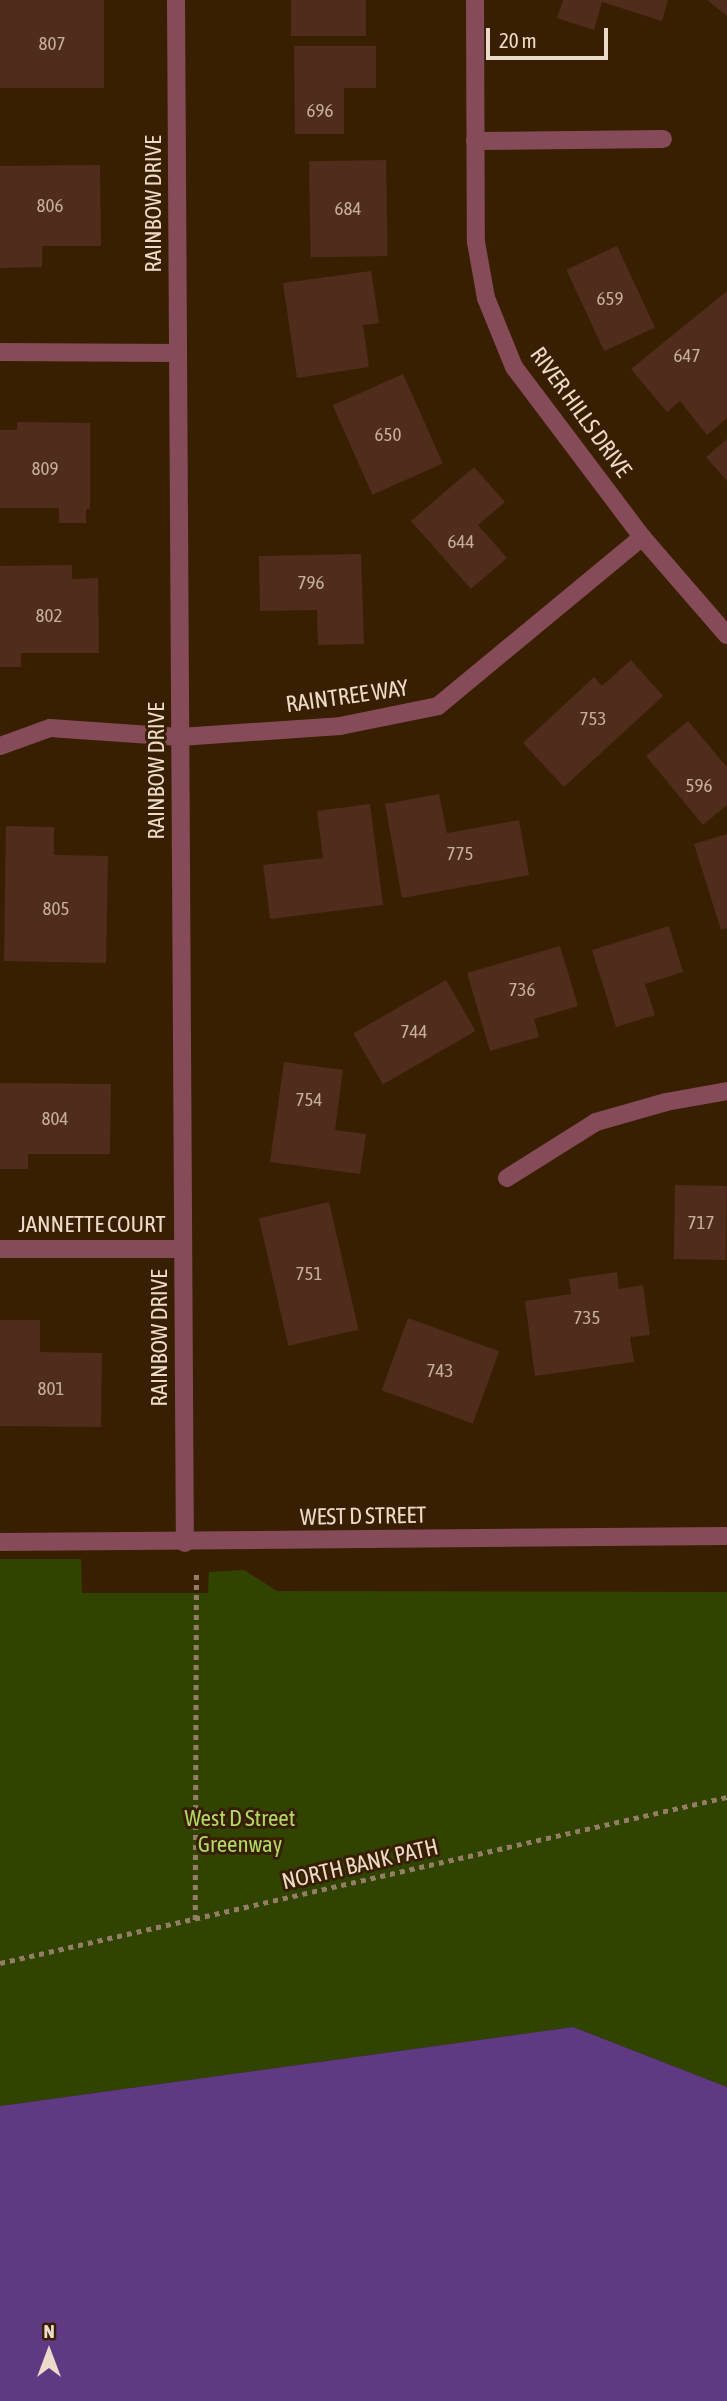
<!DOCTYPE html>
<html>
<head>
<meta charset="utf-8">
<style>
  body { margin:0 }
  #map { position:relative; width:727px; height:2401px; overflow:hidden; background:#391f01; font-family:"Asap Condensed",sans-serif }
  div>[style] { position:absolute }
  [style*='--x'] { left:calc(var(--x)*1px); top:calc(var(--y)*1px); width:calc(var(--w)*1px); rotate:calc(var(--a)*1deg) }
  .green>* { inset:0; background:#304400 }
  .water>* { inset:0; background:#603983 }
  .building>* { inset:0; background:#4f2c1b; transform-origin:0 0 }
  .path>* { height:4.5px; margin-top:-2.25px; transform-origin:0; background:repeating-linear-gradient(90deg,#937d66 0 5px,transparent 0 10px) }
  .minor>* { height:18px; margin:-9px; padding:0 9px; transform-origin:9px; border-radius:9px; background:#864b58 }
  span { translate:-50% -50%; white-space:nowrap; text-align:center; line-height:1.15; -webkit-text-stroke:6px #391f01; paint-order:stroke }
  .number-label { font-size:19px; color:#c5ae9e }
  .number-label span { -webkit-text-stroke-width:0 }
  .street-label { font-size:23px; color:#ecdaca }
  .park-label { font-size:23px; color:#afd965 }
  .north { position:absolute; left:14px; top:2317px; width:70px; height:70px; -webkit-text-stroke:5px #391f01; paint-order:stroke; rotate:0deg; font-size:19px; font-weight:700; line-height:28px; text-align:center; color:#ecdaca }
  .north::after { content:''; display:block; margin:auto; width:24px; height:32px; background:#ecdaca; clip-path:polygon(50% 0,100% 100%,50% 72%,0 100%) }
  .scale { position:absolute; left:486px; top:28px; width:122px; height:32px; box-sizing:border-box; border:4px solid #ecdaca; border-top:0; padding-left:9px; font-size:21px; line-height:24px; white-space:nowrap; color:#ecdaca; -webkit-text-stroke:5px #391f01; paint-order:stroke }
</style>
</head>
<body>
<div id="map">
  <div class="green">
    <div style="clip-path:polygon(0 1559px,81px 1559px,82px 1593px,208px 1593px,209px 1572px,244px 1570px,277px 1591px,727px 1592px,727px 2087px,573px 2027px,0 2106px)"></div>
  </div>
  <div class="water">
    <div style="clip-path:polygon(573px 2027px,727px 2087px,727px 2401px,0 2401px,0 2106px)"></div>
  </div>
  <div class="building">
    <div style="left:0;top:0;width:104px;height:88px"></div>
    <div style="left:291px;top:0;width:75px;height:36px"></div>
    <div style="clip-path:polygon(563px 0,668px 0,662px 21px,602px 2px,594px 30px,557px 18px)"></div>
    <div style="clip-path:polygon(707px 0,727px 0,727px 16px)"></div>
    <div style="clip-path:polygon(294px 46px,376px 46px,376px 88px,344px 88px,344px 134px,295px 134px)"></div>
    <div style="left:386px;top:160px;width:96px;height:77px;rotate:89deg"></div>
    <div style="clip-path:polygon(100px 165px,101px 246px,42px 246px,42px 267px,0 268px,0 166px)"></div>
    <div style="left:617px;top:246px;width:90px;height:56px;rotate:65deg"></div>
    <div style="clip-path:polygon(371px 271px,379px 323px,363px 325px,369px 367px,297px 378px,283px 283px)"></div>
    <div style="clip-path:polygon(727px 291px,727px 418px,707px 435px,680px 401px,667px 412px,631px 369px)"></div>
    <div style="left:403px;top:374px;width:98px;height:77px;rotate:66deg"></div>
    <div style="clip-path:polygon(17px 422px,90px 423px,90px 509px,86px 509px,86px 523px,59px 523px,59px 508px,0 508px,0 430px,17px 430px)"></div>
    <div style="clip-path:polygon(727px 439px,727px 481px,706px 457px)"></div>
    <div style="clip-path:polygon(474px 467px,505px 502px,478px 525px,507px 558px,471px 589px,411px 521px)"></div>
    <div style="clip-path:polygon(361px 554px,364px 644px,318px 645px,317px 610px,260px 611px,259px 556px)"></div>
    <div style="clip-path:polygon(72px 565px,72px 579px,98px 578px,99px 653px,21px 653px,21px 667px,0 667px,0 566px)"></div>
    <div style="clip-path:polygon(631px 660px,663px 696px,564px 787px,523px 743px,594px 677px,602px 686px)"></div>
    <div style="clip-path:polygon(688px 721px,727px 767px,727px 805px,703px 825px,646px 756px)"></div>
    <div style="clip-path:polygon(439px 794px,447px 833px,519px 820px,529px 875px,402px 898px,385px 804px)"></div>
    <div style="clip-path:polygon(370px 804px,383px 905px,270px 919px,263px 865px,323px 858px,317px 811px)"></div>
    <div style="clip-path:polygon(6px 826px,54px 827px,54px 855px,108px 856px,106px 963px,4px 961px)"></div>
    <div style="clip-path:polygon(727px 834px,727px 928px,721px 930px,694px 844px)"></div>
    <div style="clip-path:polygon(669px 926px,683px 972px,645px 984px,655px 1015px,616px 1027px,592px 950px)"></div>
    <div style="clip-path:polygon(560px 946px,578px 1006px,534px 1019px,539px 1037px,490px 1051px,467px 973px)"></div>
    <div style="left:446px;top:980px;width:59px;height:107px;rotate:60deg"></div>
    <div style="clip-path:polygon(284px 1062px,343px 1070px,335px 1130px,366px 1134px,360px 1174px,270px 1162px)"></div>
    <div style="clip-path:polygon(0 1083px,111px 1084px,110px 1154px,28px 1154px,28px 1169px,0 1169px)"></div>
    <div style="left:675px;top:1185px;width:52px;height:74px;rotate:1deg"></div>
    <div style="left:329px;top:1202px;width:131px;height:72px;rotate:77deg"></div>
    <div style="clip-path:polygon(617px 1272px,619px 1289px,643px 1285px,650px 1335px,630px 1337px,634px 1362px,535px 1376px,525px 1301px,571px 1294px,569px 1279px)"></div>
    <div style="left:408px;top:1318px;width:97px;height:77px;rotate:20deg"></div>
    <div style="clip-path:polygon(0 1320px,40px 1320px,40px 1352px,102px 1353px,101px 1427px,0 1426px)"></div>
  </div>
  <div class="path">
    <div style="--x:195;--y:1920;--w:348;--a:-89.8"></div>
    <div style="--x:0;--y:1963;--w:746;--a:-12.86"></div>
  </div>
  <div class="minor">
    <div style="--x:176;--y:0;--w:1543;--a:89.67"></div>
    <div style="--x:475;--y:0;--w:242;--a:89.8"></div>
    <div style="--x:476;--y:242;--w:57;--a:79.9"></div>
    <div style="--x:486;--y:298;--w:74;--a:67.9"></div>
    <div style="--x:514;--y:367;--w:213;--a:53"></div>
    <div style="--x:642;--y:537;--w:130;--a:49.1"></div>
    <div style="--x:475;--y:141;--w:188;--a:-0.6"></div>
    <div style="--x:0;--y:352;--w:178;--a:0.3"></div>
    <div style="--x:0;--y:746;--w:53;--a:-19.8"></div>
    <div style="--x:50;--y:728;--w:130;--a:4"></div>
    <div style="--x:180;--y:737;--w:160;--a:-3.9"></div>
    <div style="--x:340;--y:726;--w:100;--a:-11.5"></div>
    <div style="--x:438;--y:706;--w:265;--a:-39.6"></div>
    <div style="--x:507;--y:1178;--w:105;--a:-32.2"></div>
    <div style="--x:596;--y:1122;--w:73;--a:-15.9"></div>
    <div style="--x:666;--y:1102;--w:62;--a:-10.2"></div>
    <div style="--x:0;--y:1249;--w:183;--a:0"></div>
    <div style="--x:0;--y:1542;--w:727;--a:-0.47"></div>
  </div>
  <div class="number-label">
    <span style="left:52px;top:44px">807</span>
    <span style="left:320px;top:111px">696</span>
    <span style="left:50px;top:206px">806</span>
    <span style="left:348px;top:209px">684</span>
    <span style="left:610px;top:299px">659</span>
    <span style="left:687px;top:356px">647</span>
    <span style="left:388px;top:435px">650</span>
    <span style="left:45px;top:469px">809</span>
    <span style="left:461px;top:542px">644</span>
    <span style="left:311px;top:583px">796</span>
    <span style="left:49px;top:616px">802</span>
    <span style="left:593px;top:719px">753</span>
    <span style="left:699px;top:786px">596</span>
    <span style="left:460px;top:854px">775</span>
    <span style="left:56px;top:909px">805</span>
    <span style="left:522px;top:990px">736</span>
    <span style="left:414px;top:1032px">744</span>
    <span style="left:309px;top:1100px">754</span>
    <span style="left:55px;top:1119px">804</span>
    <span style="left:701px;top:1223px">717</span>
    <span style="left:309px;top:1274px">751</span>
    <span style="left:587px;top:1318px">735</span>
    <span style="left:440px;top:1371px">743</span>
    <span style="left:51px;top:1389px">801</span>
  </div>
  <div class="street-label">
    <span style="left:153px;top:204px;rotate:-90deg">RAINBOW DRIVE</span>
    <span style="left:581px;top:412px;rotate:54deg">RIVER HILLS DRIVE</span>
    <span style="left:347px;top:696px;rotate:-8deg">RAINTREE WAY</span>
    <span style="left:156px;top:771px;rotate:-90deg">RAINBOW DRIVE</span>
    <span style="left:92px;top:1224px">JANNETTE COURT</span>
    <span style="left:159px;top:1338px;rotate:-90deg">RAINBOW DRIVE</span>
    <span style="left:363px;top:1516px;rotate:-1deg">WEST D STREET</span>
    <span style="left:360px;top:1864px;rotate:-13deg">NORTH BANK PATH</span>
  </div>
  <div class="park-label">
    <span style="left:240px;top:1831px">West D Street<br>Greenway</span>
  </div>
  <div class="north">N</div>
  <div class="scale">20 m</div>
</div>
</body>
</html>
